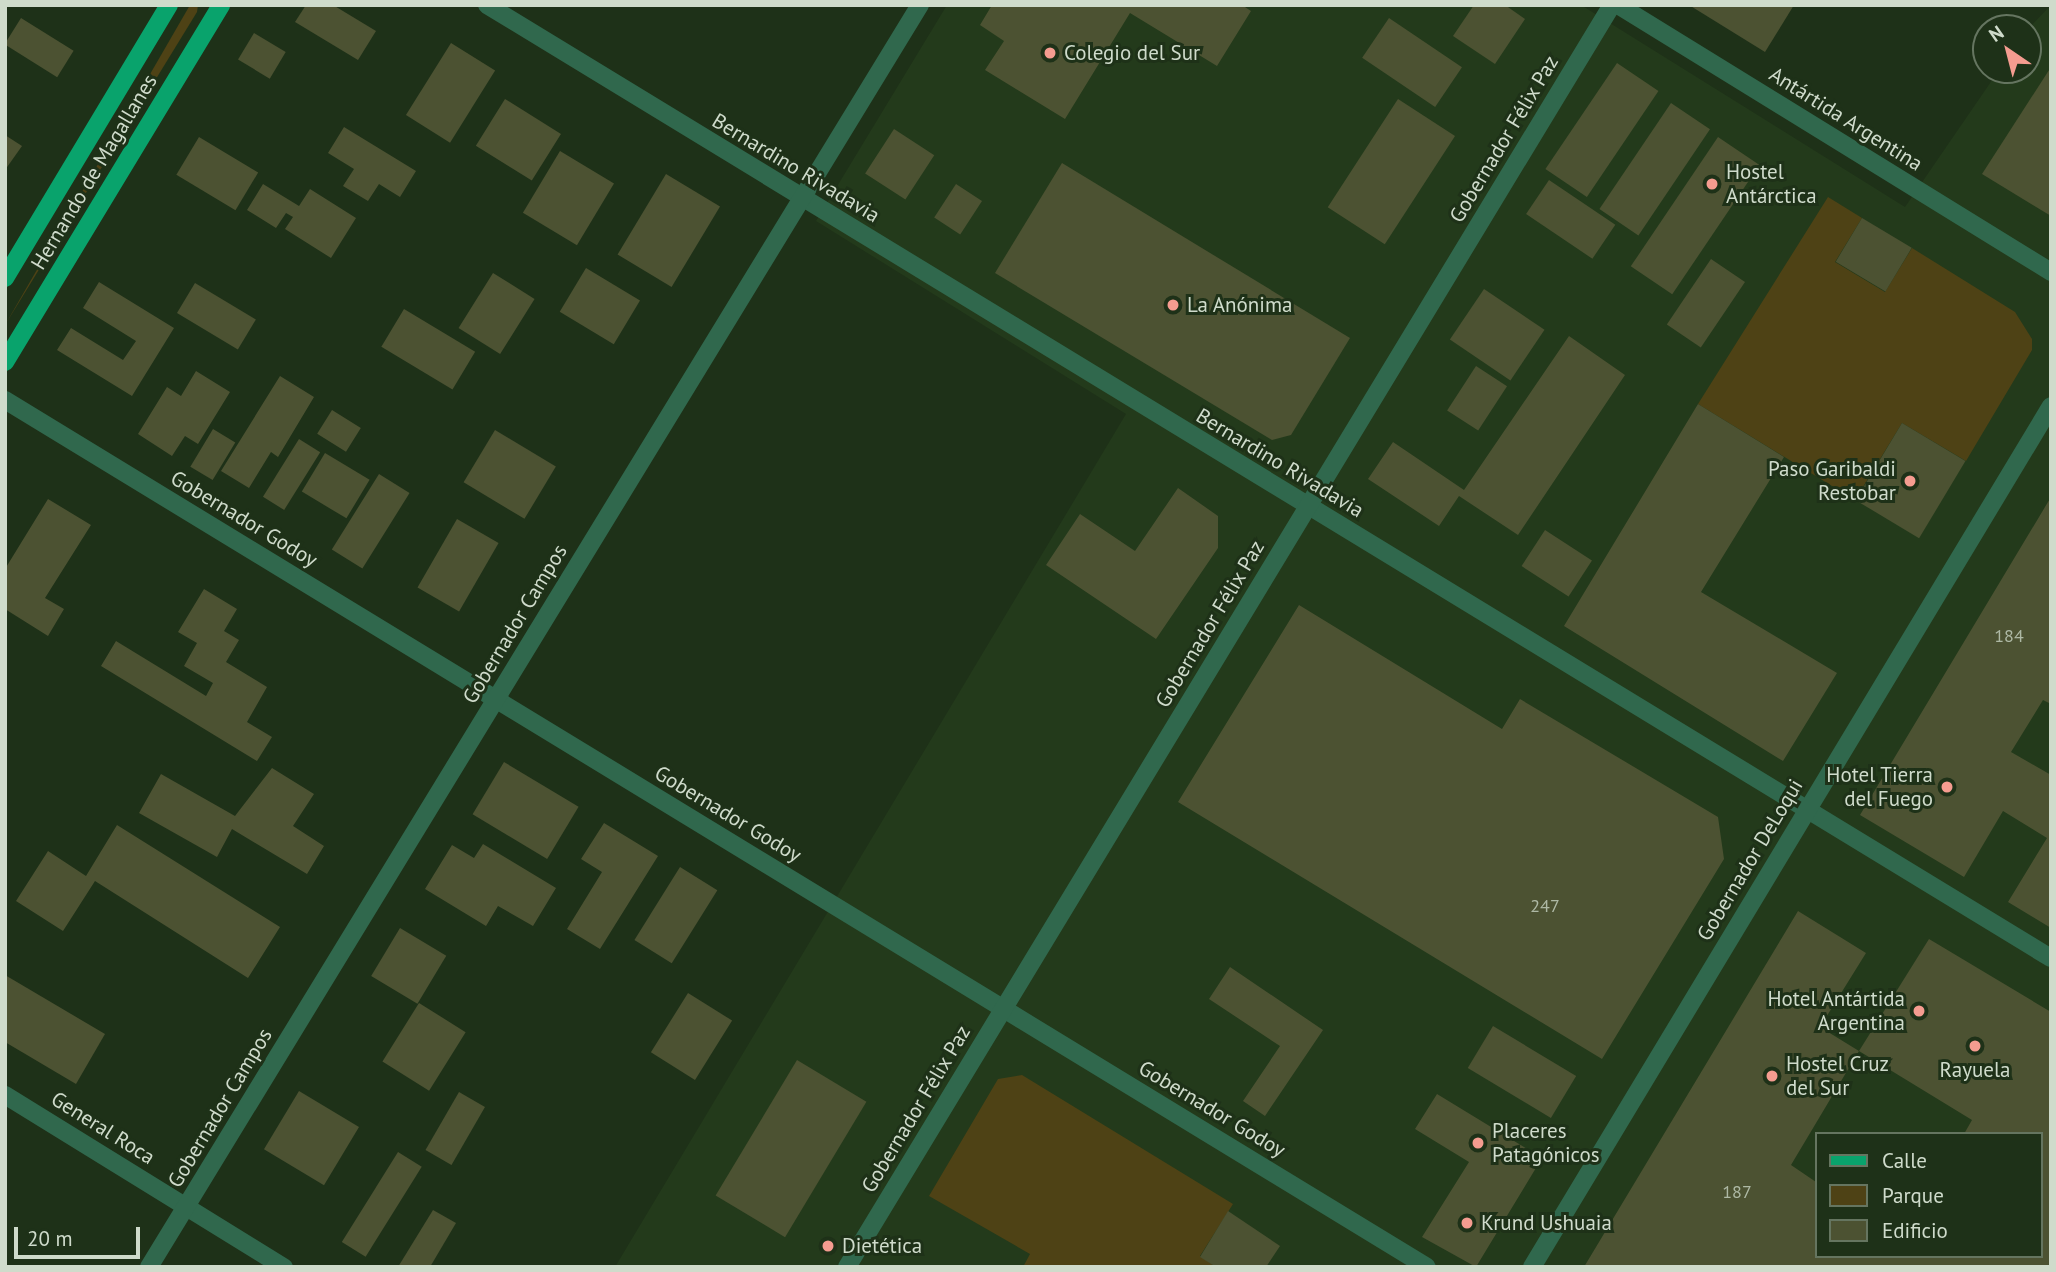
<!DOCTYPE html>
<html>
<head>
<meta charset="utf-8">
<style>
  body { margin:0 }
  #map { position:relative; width:2056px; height:1272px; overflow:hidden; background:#1e3118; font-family:"PT Sans",sans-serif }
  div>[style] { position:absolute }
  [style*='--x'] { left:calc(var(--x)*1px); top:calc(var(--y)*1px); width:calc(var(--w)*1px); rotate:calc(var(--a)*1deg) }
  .built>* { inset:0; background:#233a1b }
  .green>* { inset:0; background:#4e4215 }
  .building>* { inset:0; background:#4c5232; transform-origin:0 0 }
  .minor>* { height:18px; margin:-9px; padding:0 9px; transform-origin:9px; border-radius:9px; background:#30684d }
  .major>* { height:18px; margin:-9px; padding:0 9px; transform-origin:9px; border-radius:9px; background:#09a36c }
  .dots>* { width:19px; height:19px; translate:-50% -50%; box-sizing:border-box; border:4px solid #1e3118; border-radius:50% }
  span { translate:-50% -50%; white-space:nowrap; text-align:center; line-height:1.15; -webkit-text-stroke:6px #1e3118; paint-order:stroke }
  .number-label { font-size:18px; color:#aeb9a5 }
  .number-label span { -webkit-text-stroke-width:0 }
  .poi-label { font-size:21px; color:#cfdbcb }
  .left { translate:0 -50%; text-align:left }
  .right { translate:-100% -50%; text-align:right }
  .street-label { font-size:21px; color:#cfdbcb }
  .frame { position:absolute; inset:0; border:7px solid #cfdbcb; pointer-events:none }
  .legend { position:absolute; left:1815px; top:1132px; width:228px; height:126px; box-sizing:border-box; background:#1e3118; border:2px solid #657560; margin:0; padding:9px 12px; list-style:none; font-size:21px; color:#cfdbcb }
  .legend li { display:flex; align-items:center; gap:14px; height:35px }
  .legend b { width:35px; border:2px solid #657560 }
  .north { position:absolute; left:1972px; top:14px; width:70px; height:70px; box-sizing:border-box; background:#1e3118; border:2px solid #657560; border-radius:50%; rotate:325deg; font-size:19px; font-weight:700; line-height:28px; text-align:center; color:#cfdbcb }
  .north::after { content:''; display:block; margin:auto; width:24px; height:32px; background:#f59c90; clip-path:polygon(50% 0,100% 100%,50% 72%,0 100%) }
  .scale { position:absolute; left:14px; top:1227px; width:126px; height:32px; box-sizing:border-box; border:4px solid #cfdbcb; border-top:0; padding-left:9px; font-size:21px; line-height:24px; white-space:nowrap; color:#cfdbcb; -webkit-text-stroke:5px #1e3118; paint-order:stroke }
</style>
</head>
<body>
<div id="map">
  <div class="built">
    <div style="clip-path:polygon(evenodd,947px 5px,1581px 5px,1905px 207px,1999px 70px,2028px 70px,2028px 29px,2051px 5px,2051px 1267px,615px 1267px,1126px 414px,816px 221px,947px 5px,1816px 1134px,2040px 1134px,2040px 1256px,1816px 1256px,1816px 1134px)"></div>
  </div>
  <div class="green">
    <div style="clip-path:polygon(190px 5px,198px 5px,197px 12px,5px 325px)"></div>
    <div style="clip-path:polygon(1828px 197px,1862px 218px,1835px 262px,1885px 292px,1912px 248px,2015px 312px,2032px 339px,2032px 350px,1966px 461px,1902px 423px,1855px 500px,1698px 404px)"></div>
    <div style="clip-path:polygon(1022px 1075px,1233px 1204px,1200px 1256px,1216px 1267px,1023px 1267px,1030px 1254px,929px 1196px,998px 1079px)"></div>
  </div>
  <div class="building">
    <div style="clip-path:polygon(306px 5px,333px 5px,376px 31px,358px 60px,295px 22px)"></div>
    <div style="clip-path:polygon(992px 5px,1242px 5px,1251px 11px,1217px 66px,1130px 13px,1065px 119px,985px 70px,1004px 41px,980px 25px)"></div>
    <div style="clip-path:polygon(1474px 5px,1505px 5px,1525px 19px,1495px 64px,1453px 36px)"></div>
    <div style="clip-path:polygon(1689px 5px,1794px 5px,1765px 52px)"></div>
    <div style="left:21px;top:18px;width:62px;height:31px;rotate:32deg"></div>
    <div style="left:1389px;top:18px;width:88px;height:48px;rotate:34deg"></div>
    <div style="left:254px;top:33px;width:37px;height:31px;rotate:31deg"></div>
    <div style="left:451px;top:43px;width:52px;height:85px;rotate:32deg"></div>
    <div style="left:1617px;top:63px;width:50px;height:128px;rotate:34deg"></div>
    <div style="clip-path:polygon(2051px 67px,2051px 216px,1982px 174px)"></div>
    <div style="left:505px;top:99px;width:66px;height:55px;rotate:32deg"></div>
    <div style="left:1398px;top:99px;width:68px;height:129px;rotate:33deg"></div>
    <div style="left:1671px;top:103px;width:47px;height:128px;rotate:34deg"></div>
    <div style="clip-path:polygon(344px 127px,416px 171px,400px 197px,379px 184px,368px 201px,343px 186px,354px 169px,328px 153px)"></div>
    <div style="left:894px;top:129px;width:48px;height:53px;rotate:33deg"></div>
    <div style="clip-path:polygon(5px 135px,22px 146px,5px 170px)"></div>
    <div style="left:199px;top:137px;width:69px;height:44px;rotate:31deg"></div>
    <div style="left:1718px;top:137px;width:50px;height:156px;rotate:34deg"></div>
    <div style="left:560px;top:151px;width:63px;height:72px;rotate:31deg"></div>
    <div style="clip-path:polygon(1062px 163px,1350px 338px,1291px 435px,1272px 440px,995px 273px)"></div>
    <div style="left:666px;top:174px;width:63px;height:94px;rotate:31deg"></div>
    <div style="left:1549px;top:180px;width:80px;height:41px;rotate:34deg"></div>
    <div style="clip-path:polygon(263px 184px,299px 206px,310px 189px,356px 218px,331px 258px,285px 229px,293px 217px,286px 213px,276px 228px,247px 210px)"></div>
    <div style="left:956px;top:184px;width:31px;height:40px;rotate:33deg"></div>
    <div style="left:1862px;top:218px;width:58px;height:51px;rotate:31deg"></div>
    <div style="left:1711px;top:259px;width:41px;height:79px;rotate:34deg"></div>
    <div style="left:586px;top:268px;width:63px;height:51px;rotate:31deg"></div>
    <div style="left:493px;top:273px;width:49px;height:65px;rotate:32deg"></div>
    <div style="clip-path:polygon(99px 282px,174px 328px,132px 396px,57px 350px,71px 328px,123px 360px,136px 341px,83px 308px)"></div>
    <div style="left:195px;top:283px;width:71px;height:35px;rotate:31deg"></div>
    <div style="left:1484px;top:289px;width:73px;height:61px;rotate:34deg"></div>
    <div style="left:404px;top:309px;width:83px;height:44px;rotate:31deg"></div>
    <div style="clip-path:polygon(1569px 336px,1625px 375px,1518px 535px,1459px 496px,1439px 526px,1368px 479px,1393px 442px,1464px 490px)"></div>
    <div style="left:1476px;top:366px;width:37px;height:53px;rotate:33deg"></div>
    <div style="clip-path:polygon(196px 371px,230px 392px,198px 444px,185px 436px,172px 456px,138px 434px,167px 387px,181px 396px)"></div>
    <div style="clip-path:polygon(280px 376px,314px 397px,278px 457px,271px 452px,249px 488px,221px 471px)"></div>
    <div style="clip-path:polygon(1698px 404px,1784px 457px,1701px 592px,1837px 673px,1783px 761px,1564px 626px)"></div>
    <div style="left:332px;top:410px;width:34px;height:28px;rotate:32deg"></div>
    <div style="left:1902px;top:423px;width:74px;height:90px;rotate:31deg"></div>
    <div style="left:213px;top:429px;width:26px;height:44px;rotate:31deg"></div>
    <div style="left:495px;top:430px;width:71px;height:61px;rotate:31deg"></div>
    <div style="left:299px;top:439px;width:25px;height:68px;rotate:32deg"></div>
    <div style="left:325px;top:453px;width:52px;height:45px;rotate:31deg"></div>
    <div style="left:379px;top:474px;width:36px;height:89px;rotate:32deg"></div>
    <div style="clip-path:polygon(1178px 488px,1218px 516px,1218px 548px,1156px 639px,1046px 565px,1080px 514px,1135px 551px)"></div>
    <div style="clip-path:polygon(2051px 497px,2051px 704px,2043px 700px,2011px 752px,2051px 775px,2051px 928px,2008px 902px,2047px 838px,2003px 811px,1964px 877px,1860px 815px)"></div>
    <div style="clip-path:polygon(48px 499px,91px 525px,45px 598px,64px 609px,48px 636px,5px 609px,5px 569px)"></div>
    <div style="left:457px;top:519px;width:48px;height:79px;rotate:30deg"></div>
    <div style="left:1545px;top:530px;width:56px;height:43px;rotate:33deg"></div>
    <div style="clip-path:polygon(204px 589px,237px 609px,224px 631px,239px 640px,226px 662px,267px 687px,247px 722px,272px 737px,257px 761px,101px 666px,116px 641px,206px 696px,213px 683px,184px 666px,197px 643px,178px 632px)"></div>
    <div style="clip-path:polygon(1299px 605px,1502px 729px,1520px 699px,1718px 817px,1724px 859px,1602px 1059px,1178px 802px)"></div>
    <div style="left:504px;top:762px;width:87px;height:61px;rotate:31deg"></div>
    <div style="clip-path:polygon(272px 768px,314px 794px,293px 826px,324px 846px,307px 874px,232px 829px,217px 857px,139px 813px,161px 774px,235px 816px)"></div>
    <div style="clip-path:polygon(604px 823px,658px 856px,600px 949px,567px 929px,602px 872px,581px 859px)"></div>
    <div style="clip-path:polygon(117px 825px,280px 927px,248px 978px,95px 881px,63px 931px,16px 901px,48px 851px,86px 876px)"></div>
    <div style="clip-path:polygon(483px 844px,556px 888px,533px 926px,498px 906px,486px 926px,425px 889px,452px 845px,474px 858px)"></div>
    <div style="left:680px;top:867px;width:44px;height:86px;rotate:32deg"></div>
    <div style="clip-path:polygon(1798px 911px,1866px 953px,1820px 1027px,1859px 1051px,1791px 1165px,1816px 1182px,1816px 1256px,2040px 1256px,2040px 1134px,1964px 1134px,1972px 1120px,1859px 1051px,1929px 939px,2051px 1012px,2051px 1267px,1584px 1267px)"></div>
    <div style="left:400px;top:928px;width:54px;height:56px;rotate:31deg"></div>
    <div style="clip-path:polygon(1230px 967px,1323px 1030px,1265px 1116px,1243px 1101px,1280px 1046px,1209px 999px)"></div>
    <div style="clip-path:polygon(5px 975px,105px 1034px,76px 1084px,5px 1042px)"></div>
    <div style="left:688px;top:993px;width:52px;height:70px;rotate:32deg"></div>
    <div style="left:419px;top:1003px;width:55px;height:69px;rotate:32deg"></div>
    <div style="left:1493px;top:1026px;width:97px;height:49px;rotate:31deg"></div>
    <div style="left:797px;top:1060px;width:81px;height:158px;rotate:31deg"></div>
    <div style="left:299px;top:1091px;width:70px;height:68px;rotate:31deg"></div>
    <div style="left:459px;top:1092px;width:30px;height:67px;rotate:30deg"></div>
    <div style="clip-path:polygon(1437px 1094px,1542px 1158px,1476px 1267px,1422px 1237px,1469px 1162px,1415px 1129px)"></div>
    <div style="left:398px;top:1152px;width:28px;height:106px;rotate:32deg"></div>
    <div style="clip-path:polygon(433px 1210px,456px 1223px,430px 1267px,398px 1267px)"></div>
    <div style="clip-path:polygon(1228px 1211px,1280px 1246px,1266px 1267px,1216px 1267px,1200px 1257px)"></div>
  </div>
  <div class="minor">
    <div style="--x:487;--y:5;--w:1831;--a:31.36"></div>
    <div style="--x:1618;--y:5;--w:509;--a:31.66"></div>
    <div style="--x:5;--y:400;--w:1665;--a:31.37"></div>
    <div style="--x:5;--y:1095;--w:328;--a:31.7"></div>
    <div style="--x:149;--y:1267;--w:1479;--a:-58.58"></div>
    <div style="--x:847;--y:1267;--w:1476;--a:-58.78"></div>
    <div style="--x:1532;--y:1267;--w:1005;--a:-58.92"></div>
  </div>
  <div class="major">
    <div style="--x:5;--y:278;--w:318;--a:-59"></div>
    <div style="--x:5;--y:362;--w:417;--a:-58.8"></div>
  </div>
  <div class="dots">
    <div style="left:1050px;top:53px;background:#f59c90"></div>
    <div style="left:1712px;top:184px;background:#f59c90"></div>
    <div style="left:1173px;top:305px;background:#f59c90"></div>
    <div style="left:1910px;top:481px;background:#f59c90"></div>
    <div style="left:1947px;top:787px;background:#f59c90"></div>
    <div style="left:1919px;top:1011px;background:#f59c90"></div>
    <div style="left:1975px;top:1046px;background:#f59c90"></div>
    <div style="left:1772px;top:1076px;background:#f59c90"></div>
    <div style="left:1478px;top:1143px;background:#f59c90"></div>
    <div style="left:1467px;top:1223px;background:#f59c90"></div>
    <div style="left:828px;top:1246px;background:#f59c90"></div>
  </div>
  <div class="number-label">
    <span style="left:2009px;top:636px">184</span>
    <span style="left:1545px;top:906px">247</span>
    <span style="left:1737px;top:1192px">187</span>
  </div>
  <div class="poi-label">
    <span class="left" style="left:1064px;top:53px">Colegio del Sur</span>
    <span class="left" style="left:1726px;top:184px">Hostel<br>Antárctica</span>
    <span class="left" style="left:1187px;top:305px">La Anónima</span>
    <span class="right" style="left:1896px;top:481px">Paso Garibaldi<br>Restobar</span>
    <span class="right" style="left:1933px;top:787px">Hotel Tierra<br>del Fuego</span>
    <span class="right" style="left:1905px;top:1011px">Hotel Antártida<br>Argentina</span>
    <span class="left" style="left:1786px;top:1076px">Hostel Cruz<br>del Sur</span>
    <span style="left:1975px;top:1070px">Rayuela</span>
    <span class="left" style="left:1492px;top:1143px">Placeres<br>Patagónicos</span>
    <span class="left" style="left:1481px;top:1223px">Krund Ushuaia</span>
    <span class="left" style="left:842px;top:1246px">Dietética</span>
  </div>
  <div class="street-label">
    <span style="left:1846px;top:119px;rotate:32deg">Antártida Argentina</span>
    <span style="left:1504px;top:139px;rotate:-59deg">Gobernador Félix Paz</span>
    <span style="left:796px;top:168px;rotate:31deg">Bernardino Rivadavia</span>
    <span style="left:94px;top:172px;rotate:-59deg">Hernando de Magallanes</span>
    <span style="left:1280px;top:463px;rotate:31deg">Bernardino Rivadavia</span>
    <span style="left:244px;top:519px;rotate:31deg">Gobernador Godoy</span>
    <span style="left:515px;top:624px;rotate:-59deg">Gobernador Campos</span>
    <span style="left:1210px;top:624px;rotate:-59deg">Gobernador Félix Paz</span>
    <span style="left:728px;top:814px;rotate:31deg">Gobernador Godoy</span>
    <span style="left:1750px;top:860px;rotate:-59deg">Gobernador DeLoqui</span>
    <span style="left:220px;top:1108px;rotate:-59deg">Gobernador Campos</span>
    <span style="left:916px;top:1109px;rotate:-59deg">Gobernador Félix Paz</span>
    <span style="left:1212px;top:1109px;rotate:31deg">Gobernador Godoy</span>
    <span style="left:103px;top:1128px;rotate:32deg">General Roca</span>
  </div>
  <div class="frame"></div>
  <ul class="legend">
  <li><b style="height:9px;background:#09a36c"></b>Calle</li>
  <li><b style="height:19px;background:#4e4215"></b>Parque</li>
  <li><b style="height:19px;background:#4c5232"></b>Edificio</li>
  </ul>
  <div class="north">N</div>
  <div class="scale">20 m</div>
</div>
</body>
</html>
